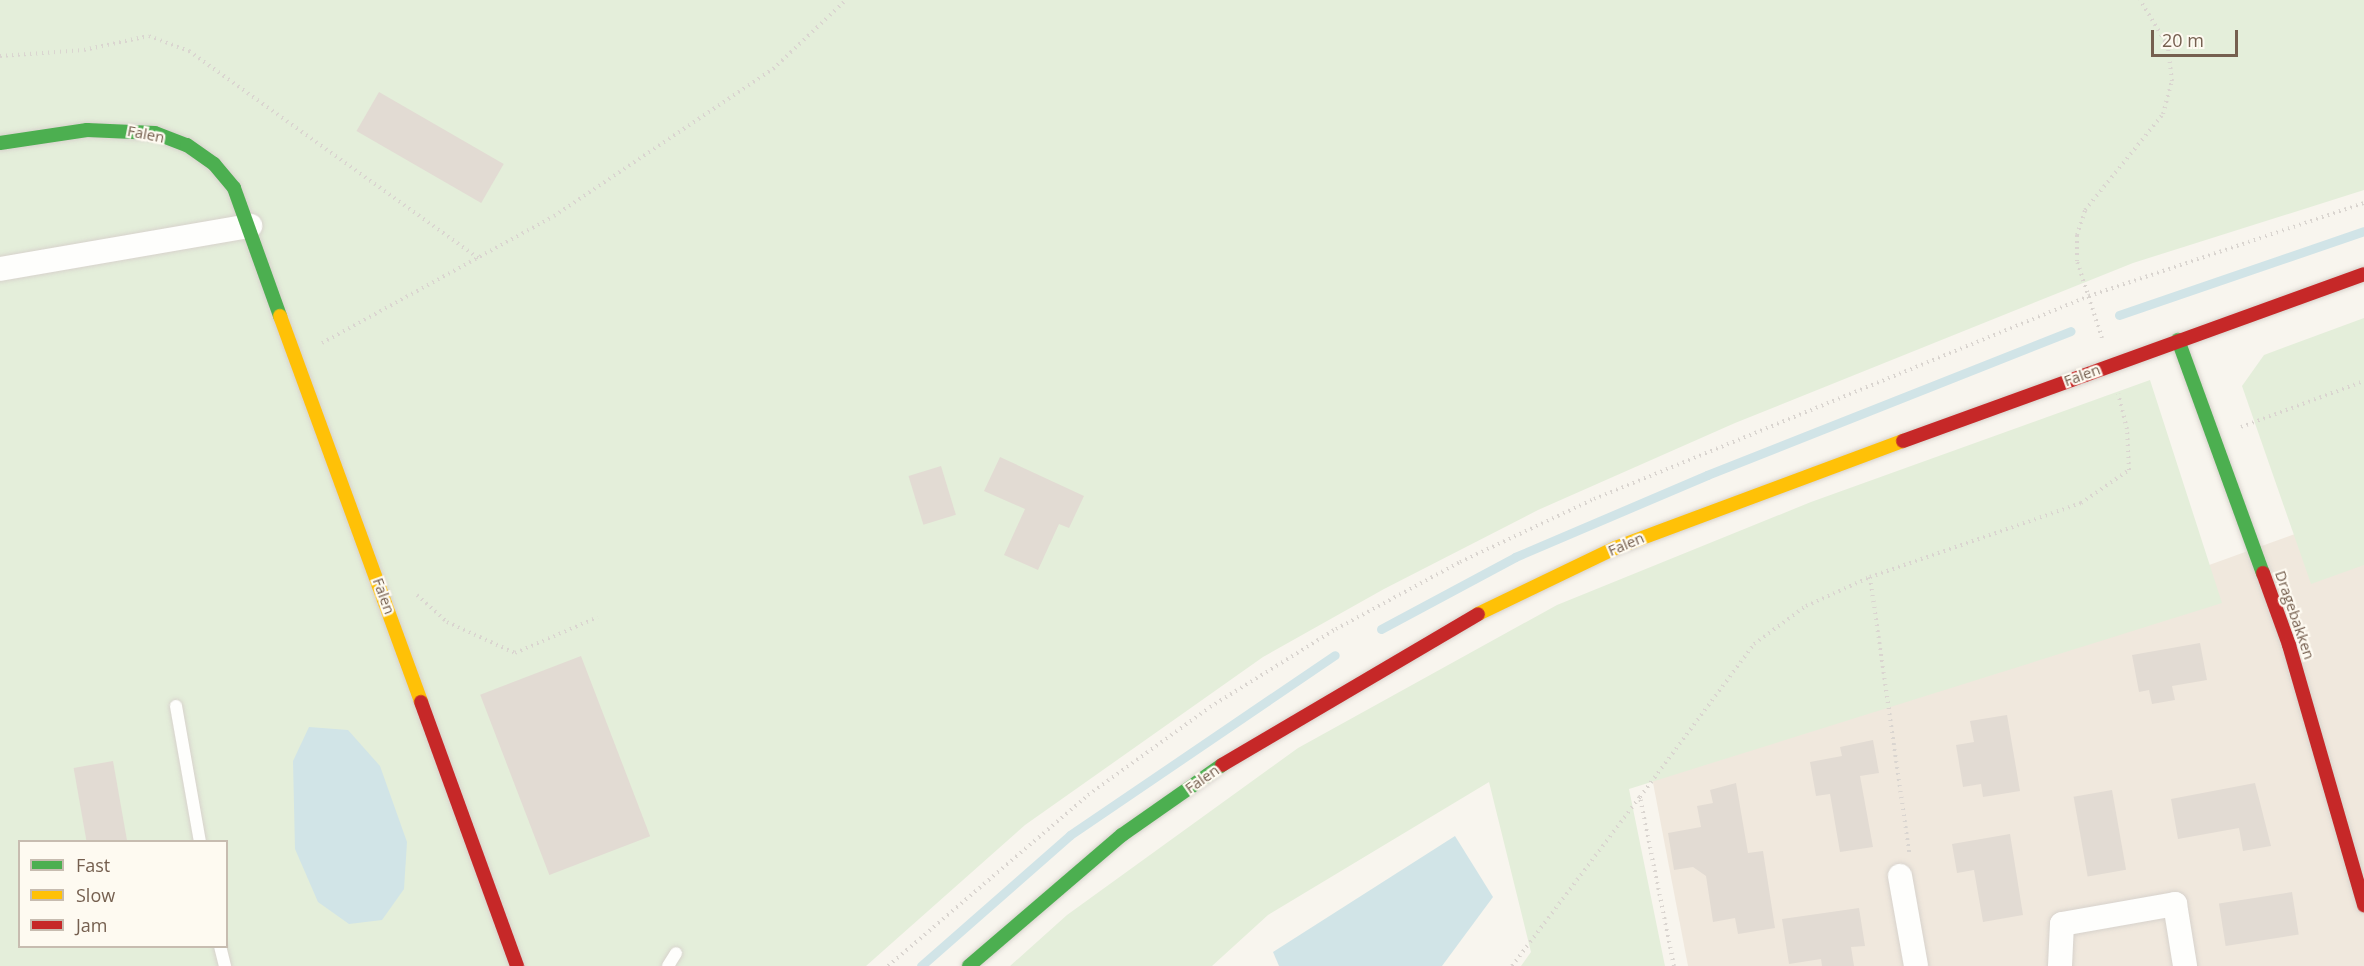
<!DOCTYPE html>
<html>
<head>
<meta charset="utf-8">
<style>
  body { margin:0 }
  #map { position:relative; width:2364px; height:966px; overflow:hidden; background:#f8f5ee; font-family:"Open Sans",sans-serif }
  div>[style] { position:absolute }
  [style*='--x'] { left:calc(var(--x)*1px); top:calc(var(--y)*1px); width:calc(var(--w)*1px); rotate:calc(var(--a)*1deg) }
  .residential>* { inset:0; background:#f0e8dd }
  .green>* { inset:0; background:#e4eeda }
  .water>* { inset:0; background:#d1e4e7 }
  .stream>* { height:9px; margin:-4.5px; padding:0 4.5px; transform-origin:4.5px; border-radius:4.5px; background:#d1e4e7 }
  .building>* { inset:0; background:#e2dbd3; transform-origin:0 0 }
  .path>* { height:4px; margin-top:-2px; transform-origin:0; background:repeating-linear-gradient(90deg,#dad5d0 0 1.5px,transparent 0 6px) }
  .roads { filter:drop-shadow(0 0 2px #d7d2cc) drop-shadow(0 0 2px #d7d2cc) }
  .lane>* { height:12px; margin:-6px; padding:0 6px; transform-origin:6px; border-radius:6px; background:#fefefc }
  .street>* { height:24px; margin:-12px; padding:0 12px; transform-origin:12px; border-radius:12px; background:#fefefc }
  .fast>* { height:14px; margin:-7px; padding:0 7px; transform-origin:7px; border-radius:7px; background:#4caf50 }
  .slow>* { height:14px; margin:-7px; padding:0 7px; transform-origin:7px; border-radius:7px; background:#ffc107 }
  .jam>* { height:14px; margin:-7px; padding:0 7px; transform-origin:7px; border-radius:7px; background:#c62828 }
  span { translate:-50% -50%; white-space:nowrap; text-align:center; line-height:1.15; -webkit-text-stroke:4.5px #fefaf1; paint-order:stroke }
  .street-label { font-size:15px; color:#755f4f }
  .legend { position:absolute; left:18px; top:840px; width:210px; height:108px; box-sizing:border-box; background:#fefaf1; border:2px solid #c7bcb0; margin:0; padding:8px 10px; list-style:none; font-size:18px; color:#755f4f }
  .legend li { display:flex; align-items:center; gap:12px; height:30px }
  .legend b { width:30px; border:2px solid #c7bcb0 }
  .scale { position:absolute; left:2151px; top:30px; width:87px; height:27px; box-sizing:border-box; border:3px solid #755f4f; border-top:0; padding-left:8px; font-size:18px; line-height:21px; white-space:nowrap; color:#755f4f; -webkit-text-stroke:4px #fefaf1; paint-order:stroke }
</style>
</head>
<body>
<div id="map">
  <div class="residential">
    <div style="clip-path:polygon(2364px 509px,2364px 966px,1688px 966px,1650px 767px)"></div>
  </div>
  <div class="green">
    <div style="clip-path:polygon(evenodd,0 0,2364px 0,2364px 190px,2133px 263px,1735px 423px,1538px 510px,1384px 589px,1263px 657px,1025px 825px,866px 966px,0 966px,0 0,20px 842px,226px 842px,226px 946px,20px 946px,20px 842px)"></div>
    <div style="clip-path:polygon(2364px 318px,2364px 565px,2311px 584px,2242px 386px,2264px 355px)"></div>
    <div style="clip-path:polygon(2150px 380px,2222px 603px,1629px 789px,1665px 966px,1521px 966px,1531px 952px,1489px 782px,1268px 915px,1212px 966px,1010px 966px,1067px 915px,1298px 748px,1557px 605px,1811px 502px)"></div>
  </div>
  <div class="water">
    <div style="clip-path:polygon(309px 727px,348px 730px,380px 766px,407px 842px,404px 889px,382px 920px,349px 924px,318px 902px,295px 849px,293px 761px)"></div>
    <div style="clip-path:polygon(1455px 836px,1493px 897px,1442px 966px,1279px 966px,1273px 952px)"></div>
  </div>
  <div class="stream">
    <div style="--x:2119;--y:315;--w:259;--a:-18.9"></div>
    <div style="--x:1381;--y:629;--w:152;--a:-28.2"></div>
    <div style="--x:1515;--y:557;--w:209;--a:-23.1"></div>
    <div style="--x:1707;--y:475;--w:391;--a:-21.6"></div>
    <div style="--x:921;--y:966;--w:198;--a:-41.3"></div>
    <div style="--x:1070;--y:835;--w:320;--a:-34.2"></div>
  </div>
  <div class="building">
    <div style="left:379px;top:92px;width:144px;height:45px;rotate:30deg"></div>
    <div style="clip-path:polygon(1000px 457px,1084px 496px,1069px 528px,1059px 524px,1038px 570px,1004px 555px,1025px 509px,984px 491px)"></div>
    <div style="left:941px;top:466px;width:51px;height:34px;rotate:73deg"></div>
    <div style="clip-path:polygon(2200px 643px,2207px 680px,2172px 686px,2175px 700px,2152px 704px,2149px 690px,2139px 692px,2132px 655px)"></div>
    <div style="left:581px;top:656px;width:193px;height:108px;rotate:69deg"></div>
    <div style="clip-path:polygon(2007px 715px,2020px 791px,1983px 797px,1981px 784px,1963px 787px,1956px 745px,1974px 742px,1970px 721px)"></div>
    <div style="clip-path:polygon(1873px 740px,1879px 773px,1860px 776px,1873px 847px,1840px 852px,1830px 794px,1816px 796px,1810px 762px,1842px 756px,1840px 747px)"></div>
    <div style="left:113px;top:761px;width:82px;height:40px;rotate:80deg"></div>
    <div style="clip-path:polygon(1736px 783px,1748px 853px,1763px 851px,1775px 928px,1738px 934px,1735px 918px,1713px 922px,1706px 876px,1693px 867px,1674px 870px,1668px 833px,1701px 827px,1697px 806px,1713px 803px,1710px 790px)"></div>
    <div style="clip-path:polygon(2255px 783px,2271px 846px,2243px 851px,2239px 828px,2178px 839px,2171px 799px)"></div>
    <div style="left:2112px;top:790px;width:81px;height:39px;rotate:80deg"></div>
    <div style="clip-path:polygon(2010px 834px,2023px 915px,1983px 922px,1974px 870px,1957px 873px,1952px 844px)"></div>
    <div style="left:2292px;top:892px;width:43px;height:74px;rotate:81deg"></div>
    <div style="clip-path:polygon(1859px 908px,1865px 946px,1851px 947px,1854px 966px,1822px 966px,1821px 959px,1789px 964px,1782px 919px)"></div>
  </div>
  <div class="path">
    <div style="--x:0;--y:56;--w:84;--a:-4.1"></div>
    <div style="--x:84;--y:50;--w:66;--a:-12.2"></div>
    <div style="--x:149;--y:36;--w:43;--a:20.6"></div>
    <div style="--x:189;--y:51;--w:359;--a:35.6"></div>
    <div style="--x:2102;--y:338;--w:81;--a:-108"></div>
    <div style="--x:2077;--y:261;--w:26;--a:-90"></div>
    <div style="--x:2077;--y:235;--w:26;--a:-72"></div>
    <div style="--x:2085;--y:210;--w:124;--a:-50.9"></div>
    <div style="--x:2163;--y:114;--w:34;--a:-75"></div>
    <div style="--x:2172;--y:81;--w:35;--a:-97"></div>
    <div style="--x:2168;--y:46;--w:54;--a:-121.3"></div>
    <div style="--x:322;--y:343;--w:264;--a:-28.7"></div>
    <div style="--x:554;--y:216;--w:264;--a:-33.9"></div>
    <div style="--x:773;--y:69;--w:100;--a:-43.4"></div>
    <div style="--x:2241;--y:427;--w:131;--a:-20.5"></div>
    <div style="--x:1870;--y:577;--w:278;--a:81.9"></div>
    <div style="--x:417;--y:595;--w:40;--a:42"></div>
    <div style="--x:447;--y:622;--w:75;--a:24.5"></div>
    <div style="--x:515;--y:653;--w:90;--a:-23.4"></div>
    <div style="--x:888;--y:966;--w:263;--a:-40.5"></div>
    <div style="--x:1088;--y:795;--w:150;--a:-35.8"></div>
    <div style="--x:1210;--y:707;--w:148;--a:-31.8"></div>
    <div style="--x:1336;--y:629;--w:141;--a:-28.4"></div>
    <div style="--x:1460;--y:562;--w:148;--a:-25.2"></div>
    <div style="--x:1594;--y:499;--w:535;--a:-22.3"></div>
    <div style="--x:2089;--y:296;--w:290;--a:-18.7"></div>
    <div style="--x:1512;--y:966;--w:212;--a:-52.9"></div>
    <div style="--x:1674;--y:966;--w:172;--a:-101.4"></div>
    <div style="--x:1640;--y:797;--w:191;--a:-53.3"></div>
    <div style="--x:1754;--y:644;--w:64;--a:-36.2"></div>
    <div style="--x:1806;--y:606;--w:70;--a:-24.4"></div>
    <div style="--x:1870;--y:577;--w:224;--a:-19.3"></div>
    <div style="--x:2081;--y:503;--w:58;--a:-34.5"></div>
    <div style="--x:2129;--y:470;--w:41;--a:-92.8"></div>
    <div style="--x:2127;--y:429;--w:36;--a:-104"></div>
  </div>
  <div class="roads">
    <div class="lane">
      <div style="--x:176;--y:706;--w:138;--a:80"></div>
      <div style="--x:220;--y:946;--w:21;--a:76"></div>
      <div style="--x:668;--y:966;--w:15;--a:-58"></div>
    </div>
    <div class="street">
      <div style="--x:0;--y:269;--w:254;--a:-9.8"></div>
      <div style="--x:1900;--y:876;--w:91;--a:79.9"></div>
      <div style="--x:2060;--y:966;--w:42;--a:-87.3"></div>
      <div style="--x:2062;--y:924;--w:115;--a:-10"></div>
      <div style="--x:2175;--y:904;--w:63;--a:80.8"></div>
    </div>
    <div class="fast">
      <div style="--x:0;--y:143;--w:88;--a:-8.5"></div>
      <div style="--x:87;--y:130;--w:68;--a:2.5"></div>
      <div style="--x:155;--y:133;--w:34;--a:21"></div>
      <div style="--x:187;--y:145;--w:33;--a:35"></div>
      <div style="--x:214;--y:164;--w:31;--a:50"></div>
      <div style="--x:234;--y:188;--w:136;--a:70.2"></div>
      <div style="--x:2178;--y:340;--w:248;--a:70"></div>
      <div style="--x:969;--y:966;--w:201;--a:-40.6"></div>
      <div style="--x:1122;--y:835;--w:122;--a:-35"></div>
    </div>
    <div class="slow">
      <div style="--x:280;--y:316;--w:411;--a:69.9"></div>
      <div style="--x:1478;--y:614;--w:152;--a:-25.7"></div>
      <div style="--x:1615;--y:548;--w:307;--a:-20.4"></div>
    </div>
    <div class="jam">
      <div style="--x:1903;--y:441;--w:490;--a:-19.9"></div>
      <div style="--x:2263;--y:573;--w:77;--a:70.1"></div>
      <div style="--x:2289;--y:645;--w:271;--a:73.9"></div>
      <div style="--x:421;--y:702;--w:281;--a:70"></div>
      <div style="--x:1222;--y:765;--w:297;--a:-30.5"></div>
    </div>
  </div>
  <div class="street-label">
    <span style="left:146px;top:134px;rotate:11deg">Falen</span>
    <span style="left:2082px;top:375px;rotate:-20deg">Falen</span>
    <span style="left:1626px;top:544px;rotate:-23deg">Falen</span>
    <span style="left:384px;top:596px;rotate:70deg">Falen</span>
    <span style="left:2295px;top:615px;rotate:71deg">Dragebakken</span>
    <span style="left:1202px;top:779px;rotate:-35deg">Falen</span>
  </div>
  <ul class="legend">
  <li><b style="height:8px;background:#4caf50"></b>Fast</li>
  <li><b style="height:8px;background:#ffc107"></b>Slow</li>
  <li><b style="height:8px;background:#c62828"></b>Jam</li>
  </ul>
  <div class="scale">20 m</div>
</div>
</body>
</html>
